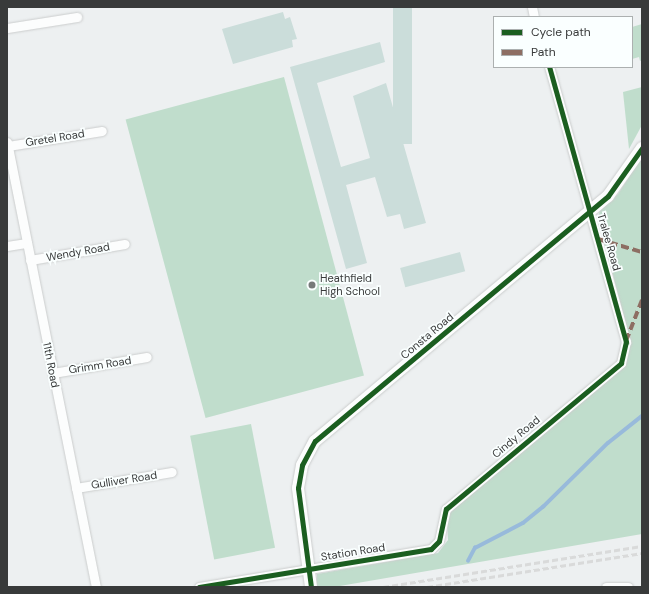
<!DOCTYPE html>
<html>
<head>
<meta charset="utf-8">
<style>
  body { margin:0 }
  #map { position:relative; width:649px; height:594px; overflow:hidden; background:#edf0f1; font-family:"DM Sans",sans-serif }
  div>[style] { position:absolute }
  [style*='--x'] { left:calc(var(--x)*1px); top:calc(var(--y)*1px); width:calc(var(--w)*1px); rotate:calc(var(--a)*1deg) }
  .green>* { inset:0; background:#c0ddcc; transform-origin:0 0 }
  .stream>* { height:3.5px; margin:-1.75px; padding:0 1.75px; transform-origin:1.75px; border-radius:1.75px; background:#98badb }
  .building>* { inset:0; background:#cbddda; transform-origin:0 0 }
  .roads { filter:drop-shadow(0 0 1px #cbcdcd) drop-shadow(0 0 1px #cbcdcd) }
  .minor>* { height:9px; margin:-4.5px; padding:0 4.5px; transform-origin:4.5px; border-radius:4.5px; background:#fcfdfd }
  .tertiary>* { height:12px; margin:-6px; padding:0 6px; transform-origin:6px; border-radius:6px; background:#fcfdfd }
  .rail>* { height:3px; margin-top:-1.5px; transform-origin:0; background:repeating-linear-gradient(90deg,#d9dada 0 6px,transparent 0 9px) }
  .quiet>* { height:4px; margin-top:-2px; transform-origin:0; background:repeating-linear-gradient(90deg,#8d6e63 0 8px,transparent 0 12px) }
  .cycleway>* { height:5px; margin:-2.5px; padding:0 2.5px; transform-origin:2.5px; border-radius:2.5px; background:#1b5e20 }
  .dots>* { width:11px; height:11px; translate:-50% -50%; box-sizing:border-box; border:2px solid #faffff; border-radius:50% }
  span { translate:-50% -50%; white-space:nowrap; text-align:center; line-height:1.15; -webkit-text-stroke:3.5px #faffff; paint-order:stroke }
  .street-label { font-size:11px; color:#383a3a }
  .poi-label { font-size:11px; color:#383a3a }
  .left { translate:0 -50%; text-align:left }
  .frame { position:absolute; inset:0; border:8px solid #383a3a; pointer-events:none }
  .legend { position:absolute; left:493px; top:16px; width:140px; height:52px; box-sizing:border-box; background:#faffff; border:1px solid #acb0b0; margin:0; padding:5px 7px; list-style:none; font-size:12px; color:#383a3a }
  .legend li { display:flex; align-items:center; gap:8px; height:20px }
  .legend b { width:20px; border:1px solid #acb0b0 }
</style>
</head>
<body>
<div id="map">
  <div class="green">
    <div style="clip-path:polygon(642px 24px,642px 60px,640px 61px,639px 57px,632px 59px,632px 27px)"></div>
    <div style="left:284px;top:77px;width:309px;height:164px;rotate:75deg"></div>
    <div style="clip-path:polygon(642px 87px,642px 125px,629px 149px,623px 92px)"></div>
    <div style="clip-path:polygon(642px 157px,642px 534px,334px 587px,316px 587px,317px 574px,438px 553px,448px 540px,447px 519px,452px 510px,626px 365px,631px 343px,598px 218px,600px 210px,618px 194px)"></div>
    <div style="left:251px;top:424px;width:126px;height:62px;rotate:79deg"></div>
  </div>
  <div class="stream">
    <div style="--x:468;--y:561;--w:15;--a:-62"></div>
    <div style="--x:475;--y:548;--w:54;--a:-27.5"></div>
    <div style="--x:523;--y:523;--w:26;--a:-39"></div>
    <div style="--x:543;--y:507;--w:91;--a:-44.6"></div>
    <div style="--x:608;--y:443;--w:43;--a:-38.5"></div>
  </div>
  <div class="building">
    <div style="left:393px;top:7px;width:19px;height:137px"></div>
    <div style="clip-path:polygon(283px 12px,285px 19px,290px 17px,297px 39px,292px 40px,293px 47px,233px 64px,222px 29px)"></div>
    <div style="clip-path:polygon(380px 42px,385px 62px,317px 83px,341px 167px,370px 158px,353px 96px,386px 83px,426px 223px,404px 229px,400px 214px,387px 217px,375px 177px,346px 185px,367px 263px,346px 269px,290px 67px)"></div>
    <div style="left:460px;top:252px;width:20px;height:62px;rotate:75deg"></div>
  </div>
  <div class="roads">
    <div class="minor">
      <div style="--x:532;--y:7;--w:10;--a:79"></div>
      <div style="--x:7;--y:28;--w:71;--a:-8.9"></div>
      <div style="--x:7;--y:142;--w:454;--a:78.7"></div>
      <div style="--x:8;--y:146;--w:95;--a:-9.1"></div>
      <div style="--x:7;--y:246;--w:20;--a:-9"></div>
      <div style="--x:30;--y:260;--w:96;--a:-9.6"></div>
      <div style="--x:53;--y:373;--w:95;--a:-9.7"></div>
      <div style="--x:76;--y:488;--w:97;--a:-9.5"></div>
      <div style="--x:199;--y:587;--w:235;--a:-9.3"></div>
      <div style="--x:431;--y:549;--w:11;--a:-45"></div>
      <div style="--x:439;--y:541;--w:33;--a:-78"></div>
      <div style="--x:446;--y:509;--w:228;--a:-39.8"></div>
      <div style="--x:621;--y:363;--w:22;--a:-77"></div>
      <div style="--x:626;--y:342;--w:286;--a:-105.6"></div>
      <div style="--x:606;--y:587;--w:22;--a:0"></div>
    </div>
    <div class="tertiary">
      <div style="--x:311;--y:587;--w:100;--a:-97.5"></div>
      <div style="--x:298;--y:488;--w:23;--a:-80"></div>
      <div style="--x:302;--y:465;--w:27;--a:-62"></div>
      <div style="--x:315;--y:441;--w:382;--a:-39.9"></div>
      <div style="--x:608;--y:196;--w:59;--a:-54.7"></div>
    </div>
  </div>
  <div class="rail">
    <div style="--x:383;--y:587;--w:262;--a:-9"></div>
    <div style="--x:427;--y:587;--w:218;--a:-9"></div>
  </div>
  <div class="quiet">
    <div style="--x:598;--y:239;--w:46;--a:16.5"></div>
    <div style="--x:626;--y:341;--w:44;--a:-68.7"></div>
  </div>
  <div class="cycleway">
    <div style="--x:199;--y:587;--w:235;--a:-9.3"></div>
    <div style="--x:431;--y:549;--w:11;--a:-45"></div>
    <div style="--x:439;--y:541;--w:33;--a:-78"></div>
    <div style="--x:446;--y:509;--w:228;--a:-39.8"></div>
    <div style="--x:621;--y:363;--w:22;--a:-77"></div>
    <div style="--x:626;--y:342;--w:286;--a:-105.6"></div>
    <div style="--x:311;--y:587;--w:100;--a:-97.5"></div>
    <div style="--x:298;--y:488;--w:23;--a:-80"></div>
    <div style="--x:302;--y:465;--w:27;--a:-62"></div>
    <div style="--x:315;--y:441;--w:382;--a:-39.9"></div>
    <div style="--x:608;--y:196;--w:59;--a:-54.7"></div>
  </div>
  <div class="dots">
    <div style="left:312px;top:285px;background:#777a7a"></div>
  </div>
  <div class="street-label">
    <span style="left:55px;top:138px;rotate:-9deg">Gretel Road</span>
    <span style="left:609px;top:242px;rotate:74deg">Tralee Road</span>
    <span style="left:78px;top:252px;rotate:-10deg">Wendy Road</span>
    <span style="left:427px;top:336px;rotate:-40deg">Consta Road</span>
    <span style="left:51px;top:365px;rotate:79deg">11th Road</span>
    <span style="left:100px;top:365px;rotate:-9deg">Grimm Road</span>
    <span style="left:516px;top:437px;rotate:-40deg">Cindy Road</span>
    <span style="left:124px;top:480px;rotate:-9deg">Gulliver Road</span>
    <span style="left:353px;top:552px;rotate:-9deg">Station Road</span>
  </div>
  <div class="poi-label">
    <span class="left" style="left:320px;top:285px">Heathfield<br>High School</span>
  </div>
  <div class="frame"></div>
  <ul class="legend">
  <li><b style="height:5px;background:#1b5e20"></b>Cycle path</li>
  <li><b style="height:5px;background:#8d6e63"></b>Path</li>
  </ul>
</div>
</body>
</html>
